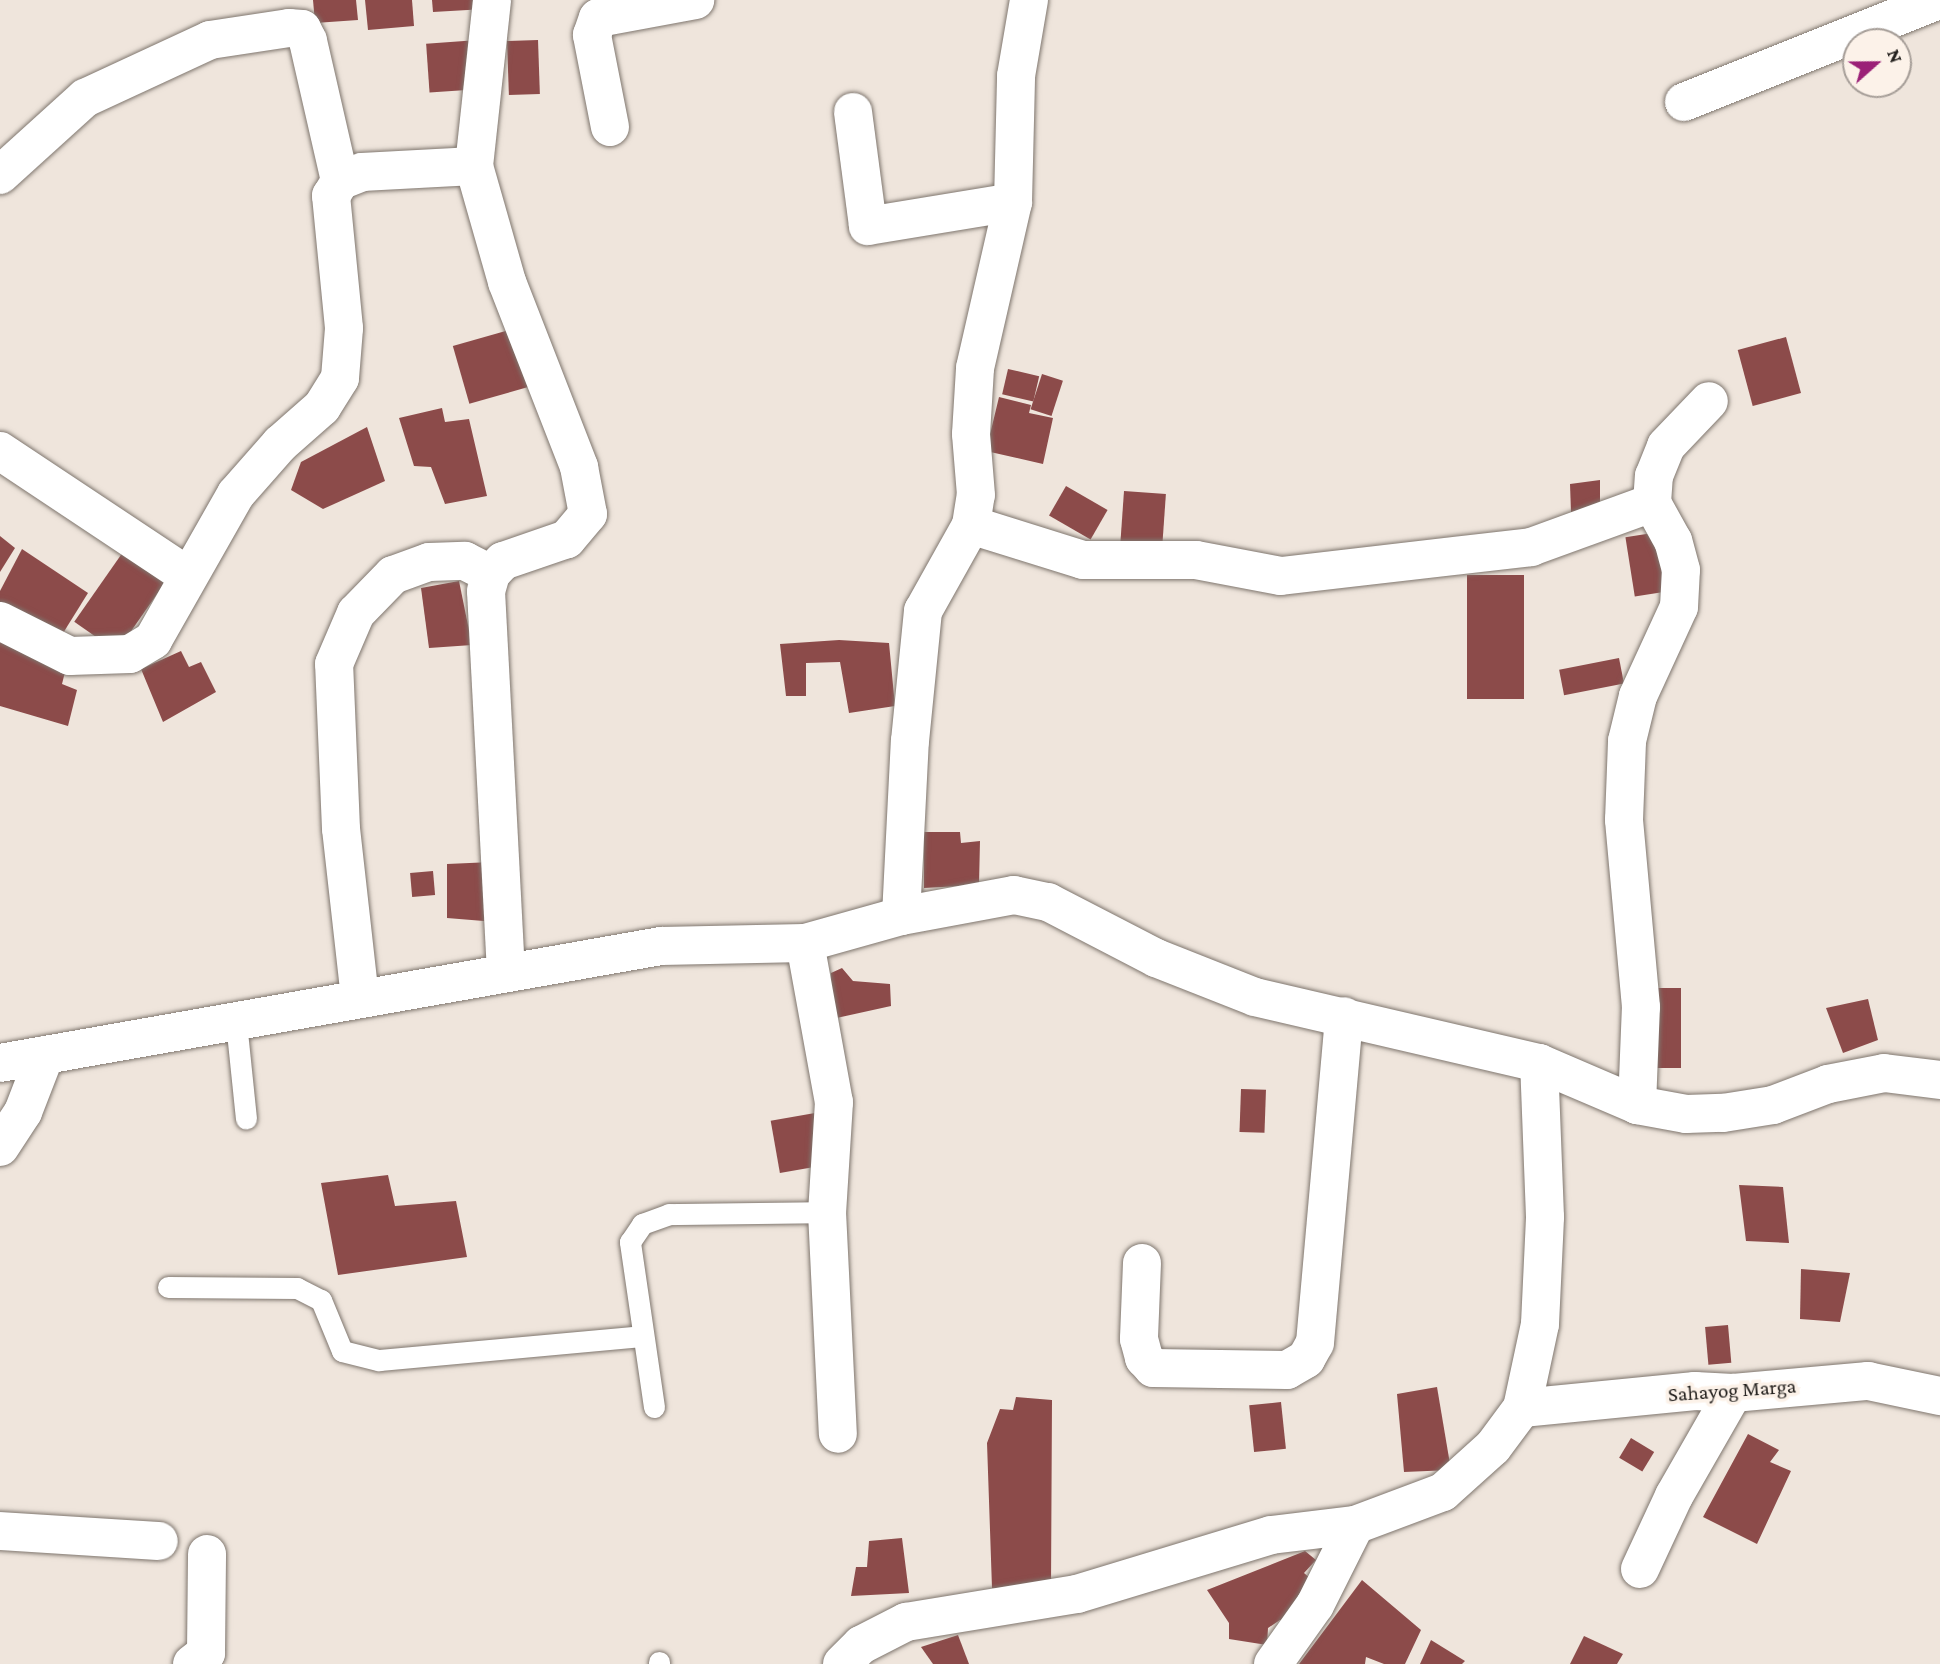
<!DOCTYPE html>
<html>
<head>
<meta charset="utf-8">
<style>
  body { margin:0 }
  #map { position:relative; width:1940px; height:1664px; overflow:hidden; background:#efe5dc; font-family:"Crimson Pro",serif }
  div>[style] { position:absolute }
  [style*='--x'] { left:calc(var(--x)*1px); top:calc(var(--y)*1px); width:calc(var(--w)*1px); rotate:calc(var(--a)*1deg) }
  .building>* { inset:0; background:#8c4b4a; transform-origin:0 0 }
  .roads { filter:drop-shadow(0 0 2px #7f766e) drop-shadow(0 0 2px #7f766e) }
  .service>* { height:21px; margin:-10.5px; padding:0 10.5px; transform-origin:10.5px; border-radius:10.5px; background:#fff }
  .minor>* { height:38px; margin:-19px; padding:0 19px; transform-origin:19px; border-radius:19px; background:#fff }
  .tertiary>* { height:38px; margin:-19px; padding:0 19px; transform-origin:19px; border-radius:19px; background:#fff }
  span { translate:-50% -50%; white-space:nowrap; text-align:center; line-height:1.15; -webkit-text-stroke:7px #fcf2e9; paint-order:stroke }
  .street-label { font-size:21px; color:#24211e }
  .north { position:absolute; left:1842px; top:28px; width:70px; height:70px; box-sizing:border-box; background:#fcf2e9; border:2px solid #a69e98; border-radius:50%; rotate:69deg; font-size:19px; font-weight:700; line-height:28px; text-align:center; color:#24211e }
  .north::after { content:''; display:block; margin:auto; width:24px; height:32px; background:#9b2077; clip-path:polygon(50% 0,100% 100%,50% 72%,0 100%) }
</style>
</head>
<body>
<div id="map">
  <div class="building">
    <div style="clip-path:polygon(313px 0,356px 0,358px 20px,315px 23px)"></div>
    <div style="clip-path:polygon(365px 0,412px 0,414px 26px,368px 30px)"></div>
    <div style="clip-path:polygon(432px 0,484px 0,485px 9px,433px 12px)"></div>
    <div style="left:478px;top:40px;width:49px;height:52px;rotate:86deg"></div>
    <div style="left:538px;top:40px;width:54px;height:31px;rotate:88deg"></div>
    <div style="left:523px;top:326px;width:60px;height:73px;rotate:74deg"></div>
    <div style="left:1786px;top:337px;width:58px;height:50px;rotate:75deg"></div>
    <div style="left:1008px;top:369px;width:32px;height:26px;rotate:13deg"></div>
    <div style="left:1042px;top:374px;width:22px;height:37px;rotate:18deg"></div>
    <div style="clip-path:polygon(999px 397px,1031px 405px,1029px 413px,1053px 418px,1043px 464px,986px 451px)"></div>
    <div style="clip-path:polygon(442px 408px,445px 422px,469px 419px,487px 496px,445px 504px,431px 467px,414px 466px,399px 418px)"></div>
    <div style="clip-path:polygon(367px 427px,385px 481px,323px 509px,291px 490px,301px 462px)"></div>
    <div style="clip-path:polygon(1600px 480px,1600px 509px,1571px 512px,1570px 484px)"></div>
    <div style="left:1066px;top:486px;width:48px;height:34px;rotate:30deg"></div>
    <div style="left:1124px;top:491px;width:42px;height:52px;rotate:4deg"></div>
    <div style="left:1659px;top:532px;width:60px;height:34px;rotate:81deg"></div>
    <div style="clip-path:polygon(0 536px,15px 548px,0 572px)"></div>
    <div style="clip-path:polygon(22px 549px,88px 593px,60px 638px,0 606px,0 591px)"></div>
    <div style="left:123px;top:552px;width:52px;height:85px;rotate:35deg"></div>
    <div style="left:1524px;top:575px;width:124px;height:57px;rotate:90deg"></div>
    <div style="clip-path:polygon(459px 581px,472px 645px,429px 648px,421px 588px)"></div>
    <div style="clip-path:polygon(0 638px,66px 668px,62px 684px,77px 690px,68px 726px,0 706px)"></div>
    <div style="clip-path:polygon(839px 640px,889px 643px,895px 706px,849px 713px,840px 662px,806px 663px,806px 696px,786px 696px,780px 644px)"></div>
    <div style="clip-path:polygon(181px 651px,189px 667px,201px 662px,216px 692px,163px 722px,141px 669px)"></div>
    <div style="left:1619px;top:658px;width:26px;height:61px;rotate:79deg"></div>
    <div style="clip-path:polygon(924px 832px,960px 832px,961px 843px,980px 841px,979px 885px,924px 888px)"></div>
    <div style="clip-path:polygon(492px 862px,496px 922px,447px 918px,447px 864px)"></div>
    <div style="left:433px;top:871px;width:24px;height:23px;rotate:85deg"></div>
    <div style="clip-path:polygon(842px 968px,853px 981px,890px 984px,891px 1006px,832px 1019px,831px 973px)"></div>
    <div style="left:1649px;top:988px;width:32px;height:80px"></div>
    <div style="clip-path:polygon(1868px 999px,1878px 1040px,1843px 1053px,1826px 1008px)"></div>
    <div style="left:1241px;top:1089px;width:25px;height:43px;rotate:2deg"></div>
    <div style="left:815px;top:1113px;width:53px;height:45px;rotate:80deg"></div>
    <div style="clip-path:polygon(388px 1175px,395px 1206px,456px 1201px,467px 1257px,338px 1275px,321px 1183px)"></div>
    <div style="clip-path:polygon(1739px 1185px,1783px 1187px,1789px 1243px,1746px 1241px)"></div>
    <div style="clip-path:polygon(1801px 1269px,1850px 1273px,1840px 1322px,1800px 1319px)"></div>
    <div style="left:1728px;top:1325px;width:38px;height:23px;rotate:85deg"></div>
    <div style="clip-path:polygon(1437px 1387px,1451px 1470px,1404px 1472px,1397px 1394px)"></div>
    <div style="clip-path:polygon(1016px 1397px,1052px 1400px,1051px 1588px,992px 1588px,987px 1443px,1000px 1409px,1013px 1410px)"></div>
    <div style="left:1281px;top:1402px;width:47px;height:32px;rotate:84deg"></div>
    <div style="clip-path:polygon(1748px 1434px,1779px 1450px,1770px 1462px,1791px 1471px,1757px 1544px,1703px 1517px)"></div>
    <div style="left:1631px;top:1438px;width:27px;height:23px;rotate:31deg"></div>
    <div style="clip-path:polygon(902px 1538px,909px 1593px,851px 1596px,856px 1567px,867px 1567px,869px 1541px)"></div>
    <div style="clip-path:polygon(1305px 1551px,1316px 1560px,1304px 1573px,1318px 1585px,1292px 1621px,1280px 1620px,1268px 1628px,1267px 1645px,1229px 1639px,1229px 1623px,1207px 1590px)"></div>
    <div style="clip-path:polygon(1362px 1580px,1421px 1630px,1405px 1664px,1384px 1664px,1366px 1657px,1365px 1664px,1299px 1664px)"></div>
    <div style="clip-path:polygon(958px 1635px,969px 1664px,933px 1664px,921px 1647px)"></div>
    <div style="clip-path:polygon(1584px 1636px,1623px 1654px,1617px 1664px,1570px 1664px)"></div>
    <div style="clip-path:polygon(1431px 1640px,1465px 1661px,1462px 1664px,1420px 1664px)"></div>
  </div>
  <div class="roads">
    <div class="service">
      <div style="--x:236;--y:1022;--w:97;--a:84.1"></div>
      <div style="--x:168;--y:1287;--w:129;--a:0.4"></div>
      <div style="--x:297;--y:1288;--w:27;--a:27"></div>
      <div style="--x:321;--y:1300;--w:55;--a:67.6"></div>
      <div style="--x:342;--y:1351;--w:38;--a:14"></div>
      <div style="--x:379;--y:1360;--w:264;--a:-5.2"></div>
      <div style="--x:654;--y:1407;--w:167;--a:-98.3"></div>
      <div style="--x:630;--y:1242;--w:22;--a:-56"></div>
      <div style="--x:642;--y:1224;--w:29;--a:-20"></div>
      <div style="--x:669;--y:1214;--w:158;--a:-0.7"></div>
      <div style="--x:659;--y:1662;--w:2;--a:90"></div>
    </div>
    <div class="minor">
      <div style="--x:1684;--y:102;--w:275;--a:-21.8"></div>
      <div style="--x:853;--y:112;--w:115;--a:82.5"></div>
      <div style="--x:868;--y:226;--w:147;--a:-9.4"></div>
      <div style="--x:610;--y:127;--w:94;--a:-101.1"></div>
      <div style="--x:592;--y:35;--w:18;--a:-71"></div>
      <div style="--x:598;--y:18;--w:99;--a:-10.5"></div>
      <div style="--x:474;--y:166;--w:167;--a:-83.8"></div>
      <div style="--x:0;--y:175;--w:115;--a:-42.2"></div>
      <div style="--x:85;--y:98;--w:138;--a:-24.9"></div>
      <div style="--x:210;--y:40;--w:80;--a:-8.6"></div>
      <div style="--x:289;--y:28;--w:13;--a:4"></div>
      <div style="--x:302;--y:29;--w:13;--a:63"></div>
      <div style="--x:308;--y:41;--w:144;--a:77.1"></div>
      <div style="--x:0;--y:451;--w:226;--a:33.6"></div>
      <div style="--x:971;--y:525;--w:117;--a:17.4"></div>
      <div style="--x:1083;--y:560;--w:113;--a:0"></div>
      <div style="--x:1196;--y:560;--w:86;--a:10.7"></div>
      <div style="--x:1281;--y:576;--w:252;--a:-6.6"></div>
      <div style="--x:1531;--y:547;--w:129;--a:-20"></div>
      <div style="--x:0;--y:621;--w:78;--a:26.6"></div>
      <div style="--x:70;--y:656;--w:60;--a:-1.9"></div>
      <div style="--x:130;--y:654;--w:27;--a:-31"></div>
      <div style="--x:153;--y:640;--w:168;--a:-60.4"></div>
      <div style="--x:236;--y:494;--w:67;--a:-48.7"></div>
      <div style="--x:280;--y:444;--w:56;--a:-41.4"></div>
      <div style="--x:322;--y:407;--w:34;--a:-58"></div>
      <div style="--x:340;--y:378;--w:50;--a:-85.4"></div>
      <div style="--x:344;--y:328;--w:133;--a:-95.6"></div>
      <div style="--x:331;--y:196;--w:17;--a:-59"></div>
      <div style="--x:340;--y:181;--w:24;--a:-22"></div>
      <div style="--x:362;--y:172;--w:112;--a:-3.1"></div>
      <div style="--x:474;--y:166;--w:121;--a:74.1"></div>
      <div style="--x:507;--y:282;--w:199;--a:68.7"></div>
      <div style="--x:579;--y:467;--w:48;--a:79.2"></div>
      <div style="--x:588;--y:514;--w:33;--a:130"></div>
      <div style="--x:567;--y:539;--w:68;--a:161"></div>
      <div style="--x:503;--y:561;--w:18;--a:133"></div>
      <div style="--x:491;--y:574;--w:18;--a:106"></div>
      <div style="--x:486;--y:591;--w:380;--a:87"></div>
      <div style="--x:901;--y:916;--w:175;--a:-87.1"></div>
      <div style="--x:910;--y:741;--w:131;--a:-84.3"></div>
      <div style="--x:923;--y:611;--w:98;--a:-60.8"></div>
      <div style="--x:971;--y:525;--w:30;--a:-81"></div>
      <div style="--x:976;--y:495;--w:61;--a:-94.7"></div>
      <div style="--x:971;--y:434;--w:66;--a:-86.5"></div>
      <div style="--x:975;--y:368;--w:170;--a:-77.1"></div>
      <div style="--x:1013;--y:202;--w:126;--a:-88.6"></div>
      <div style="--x:1016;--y:76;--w:77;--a:-80.3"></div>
      <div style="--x:805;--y:943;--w:162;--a:79.7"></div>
      <div style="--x:834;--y:1102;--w:110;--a:93.6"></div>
      <div style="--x:827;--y:1212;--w:222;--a:87.2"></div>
      <div style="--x:360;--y:998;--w:170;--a:-96.4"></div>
      <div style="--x:341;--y:829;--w:165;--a:-92.4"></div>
      <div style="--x:334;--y:664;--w:56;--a:-66.7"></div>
      <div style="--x:356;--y:613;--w:53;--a:-45.8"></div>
      <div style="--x:393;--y:575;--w:38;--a:-20"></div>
      <div style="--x:429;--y:562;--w:36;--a:-2"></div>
      <div style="--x:465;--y:561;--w:29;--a:27"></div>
      <div style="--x:1637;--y:1105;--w:98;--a:-87.7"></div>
      <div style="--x:1641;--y:1007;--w:188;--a:-95.2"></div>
      <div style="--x:1624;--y:820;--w:79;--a:-87.8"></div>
      <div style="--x:1627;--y:741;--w:46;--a:-76.3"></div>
      <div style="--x:1638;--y:696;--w:98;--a:-65.3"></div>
      <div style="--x:1679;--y:607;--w:37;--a:-87"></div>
      <div style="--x:1681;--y:570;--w:30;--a:-105"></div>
      <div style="--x:1673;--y:541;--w:43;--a:-118.9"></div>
      <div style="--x:1652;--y:503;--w:27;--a:-86"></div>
      <div style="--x:1654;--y:476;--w:32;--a:-68"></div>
      <div style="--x:1666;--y:446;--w:62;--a:-46.3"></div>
      <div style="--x:0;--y:1147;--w:42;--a:-56.7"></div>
      <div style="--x:23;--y:1112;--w:61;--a:-68.9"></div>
      <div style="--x:1142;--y:1263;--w:76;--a:92.3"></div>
      <div style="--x:1139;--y:1339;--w:20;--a:75"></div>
      <div style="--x:1144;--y:1358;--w:13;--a:48"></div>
      <div style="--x:1153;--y:1368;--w:134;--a:0.9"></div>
      <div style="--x:1287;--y:1370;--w:22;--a:-30"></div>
      <div style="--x:1306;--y:1359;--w:18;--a:-61"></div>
      <div style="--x:1315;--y:1343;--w:328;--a:-84.9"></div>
      <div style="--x:1522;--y:1408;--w:174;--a:-5.6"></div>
      <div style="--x:1695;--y:1391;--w:38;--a:3"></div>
      <div style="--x:1733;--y:1393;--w:136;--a:-5.1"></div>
      <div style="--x:1868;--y:1381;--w:74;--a:11.8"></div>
      <div style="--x:0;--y:1531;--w:159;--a:3.6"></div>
      <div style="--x:1640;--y:1569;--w:81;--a:-65"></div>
      <div style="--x:1674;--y:1496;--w:119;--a:-60.2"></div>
      <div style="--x:192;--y:1664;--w:18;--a:-38"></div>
      <div style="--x:206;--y:1653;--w:99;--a:-89.4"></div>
      <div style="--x:842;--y:1664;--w:27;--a:-45"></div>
      <div style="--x:861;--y:1645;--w:51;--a:-27.1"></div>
      <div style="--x:906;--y:1622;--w:173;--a:-9.3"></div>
      <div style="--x:1077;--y:1594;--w:203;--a:-16.9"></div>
      <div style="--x:1271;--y:1535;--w:85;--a:-6.8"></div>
      <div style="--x:1355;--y:1525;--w:94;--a:-20.6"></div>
      <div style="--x:1443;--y:1492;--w:67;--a:-42"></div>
      <div style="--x:1493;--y:1447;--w:49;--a:-53.4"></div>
      <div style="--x:1522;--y:1408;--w:86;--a:-77.9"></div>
      <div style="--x:1540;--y:1324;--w:107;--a:-87.3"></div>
      <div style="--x:1545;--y:1217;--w:154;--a:-92.2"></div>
      <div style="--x:1273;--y:1664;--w:72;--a:-54.6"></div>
      <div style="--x:1315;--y:1605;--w:89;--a:-63.4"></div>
    </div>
    <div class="tertiary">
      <div style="--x:0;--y:1063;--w:671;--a:-10.04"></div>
      <div style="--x:661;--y:946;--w:144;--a:-1.2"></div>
      <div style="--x:805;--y:943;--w:100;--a:-15.7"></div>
      <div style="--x:901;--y:916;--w:115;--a:-10.5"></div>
      <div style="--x:1014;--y:895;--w:35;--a:12"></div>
      <div style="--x:1048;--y:902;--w:122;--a:27.4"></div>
      <div style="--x:1156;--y:958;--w:106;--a:21.5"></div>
      <div style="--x:1255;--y:997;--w:292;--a:13.1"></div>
      <div style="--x:1539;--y:1063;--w:107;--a:23.2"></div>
      <div style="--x:1637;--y:1105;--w:50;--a:10.4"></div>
      <div style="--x:1686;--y:1114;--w:37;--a:-2"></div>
      <div style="--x:1723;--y:1113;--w:51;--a:-9.1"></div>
      <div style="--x:1773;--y:1105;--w:59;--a:-20.9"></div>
      <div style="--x:1828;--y:1084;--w:57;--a:-11.1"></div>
      <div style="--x:1884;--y:1073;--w:56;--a:7.1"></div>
    </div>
  </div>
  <div class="street-label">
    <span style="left:1732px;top:1390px;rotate:-4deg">Sahayog Marga</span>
  </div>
  <div class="north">N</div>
</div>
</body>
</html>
